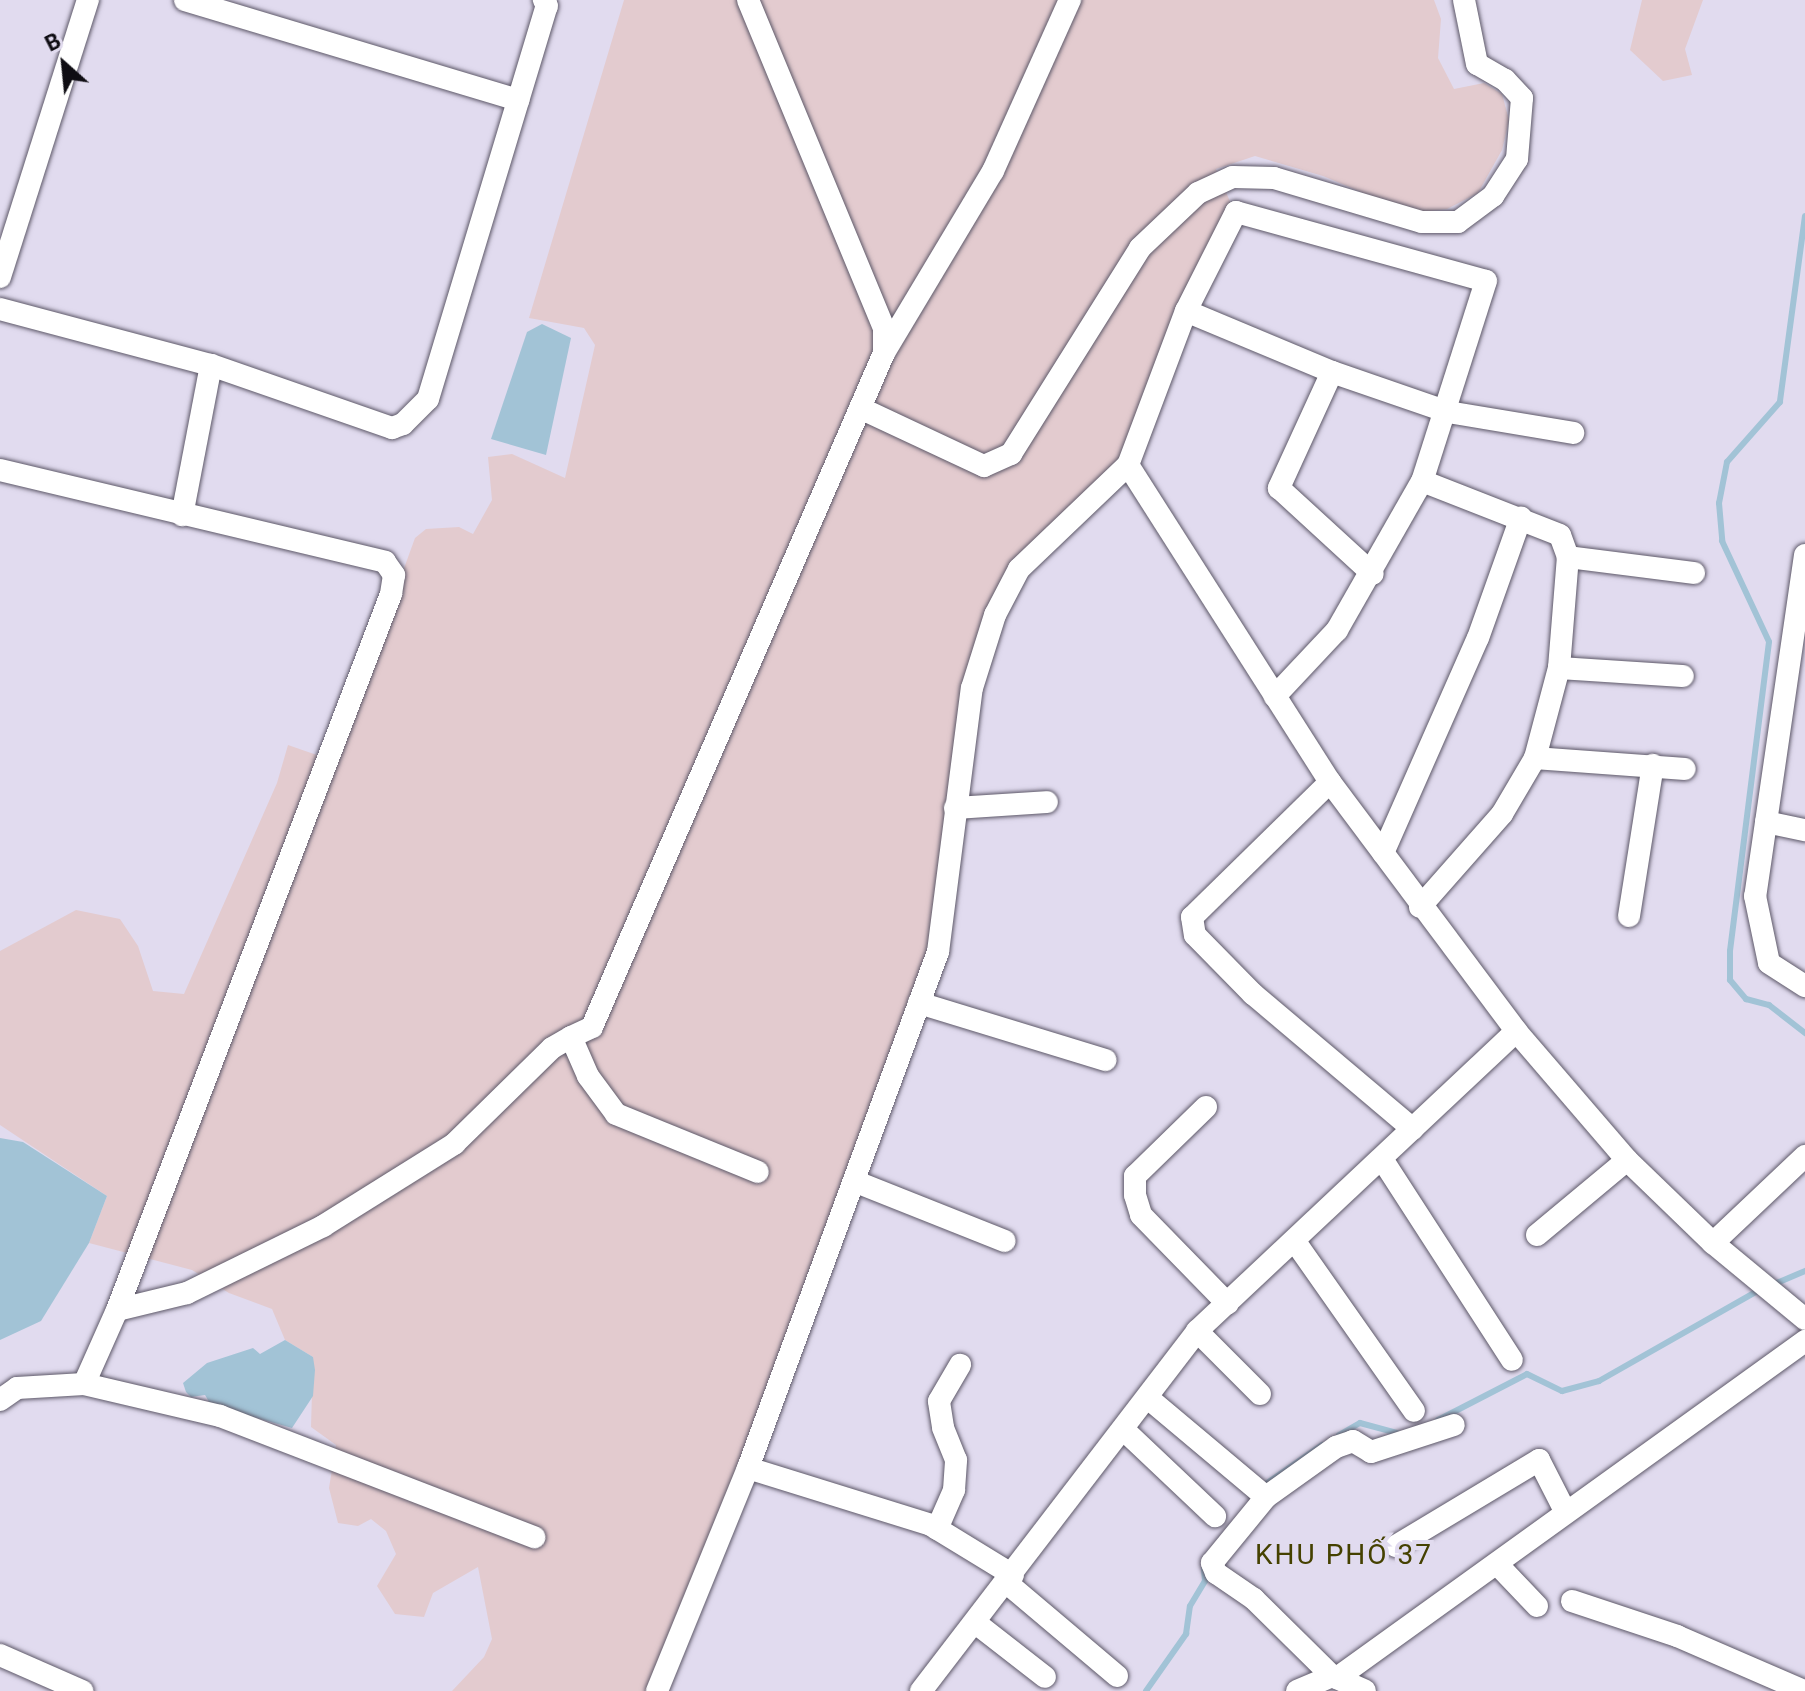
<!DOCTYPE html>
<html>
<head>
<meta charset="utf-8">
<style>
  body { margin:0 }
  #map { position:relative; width:1805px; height:1691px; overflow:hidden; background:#e1dbef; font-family:Roboto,sans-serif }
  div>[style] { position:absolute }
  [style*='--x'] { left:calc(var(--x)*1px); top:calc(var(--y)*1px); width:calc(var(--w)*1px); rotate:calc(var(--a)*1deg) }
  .green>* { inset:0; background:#e3cbcf }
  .water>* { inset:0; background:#a2c3d6 }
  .stream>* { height:6px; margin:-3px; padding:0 3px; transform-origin:3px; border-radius:3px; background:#a2c3d6 }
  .roads { filter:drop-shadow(0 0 2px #5d5868) drop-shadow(0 0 2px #5d5868) }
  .minor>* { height:22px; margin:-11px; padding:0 11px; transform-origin:11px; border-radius:11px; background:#fff }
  span { translate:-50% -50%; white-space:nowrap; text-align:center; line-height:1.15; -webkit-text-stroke:8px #e1dbef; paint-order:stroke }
  .quarter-label { font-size:28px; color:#454100; letter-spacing:2px }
  .north { position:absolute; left:24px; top:24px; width:80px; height:80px; -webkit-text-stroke:6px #e1dbef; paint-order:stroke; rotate:333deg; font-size:22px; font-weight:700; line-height:32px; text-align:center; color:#0f0d13 }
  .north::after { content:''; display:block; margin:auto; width:28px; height:36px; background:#0f0d13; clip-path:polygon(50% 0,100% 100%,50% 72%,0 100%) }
</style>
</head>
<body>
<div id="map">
  <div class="green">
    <div style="clip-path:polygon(624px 0,1434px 0,1441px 19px,1438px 58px,1454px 89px,1484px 83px,1502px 94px,1509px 120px,1502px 150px,1478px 193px,1447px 209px,1421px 212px,1387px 203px,1323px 176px,1255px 156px,1216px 169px,1232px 206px,1123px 462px,989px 613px,931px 951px,741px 1469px,650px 1691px,452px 1691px,484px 1657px,492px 1639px,478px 1567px,433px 1593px,424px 1617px,395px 1614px,377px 1586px,396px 1554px,386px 1531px,371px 1519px,358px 1526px,338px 1523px,329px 1488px,336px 1445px,311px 1427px,313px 1357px,285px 1340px,272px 1309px,229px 1293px,192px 1270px,89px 1243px,107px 1196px,0 1125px,0 951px,76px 910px,120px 919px,138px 946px,153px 991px,184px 994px,277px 783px,288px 745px,334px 761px,415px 538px,426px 529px,459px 527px,473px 534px,492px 500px,488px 457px,512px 454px,565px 478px,595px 345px,584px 328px,529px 318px)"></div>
    <div style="clip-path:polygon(1642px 0,1703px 0,1685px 49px,1692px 75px,1663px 81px,1630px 50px)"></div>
  </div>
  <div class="water">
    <div style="clip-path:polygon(542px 324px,571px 338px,546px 455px,491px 439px,527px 332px)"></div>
    <div style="clip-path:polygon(0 1138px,23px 1142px,107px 1196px,89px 1243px,41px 1321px,0 1340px)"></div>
    <div style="clip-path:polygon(285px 1340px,313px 1357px,315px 1370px,313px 1396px,292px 1428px,211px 1405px,205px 1395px,191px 1397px,186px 1392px,183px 1383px,207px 1363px,253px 1348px,260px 1354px)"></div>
  </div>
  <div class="stream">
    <div style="--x:1805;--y:216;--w:188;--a:97.7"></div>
    <div style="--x:1780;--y:402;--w:80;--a:131.5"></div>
    <div style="--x:1727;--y:462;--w:42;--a:101"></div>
    <div style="--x:1719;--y:503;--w:38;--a:85"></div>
    <div style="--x:1722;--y:541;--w:111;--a:65"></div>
    <div style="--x:1769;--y:642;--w:311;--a:97.2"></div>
    <div style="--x:1730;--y:951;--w:29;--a:90"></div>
    <div style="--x:1730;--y:980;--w:25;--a:50"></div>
    <div style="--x:1746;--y:999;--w:24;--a:15"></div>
    <div style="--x:1769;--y:1005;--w:46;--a:37.9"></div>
    <div style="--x:1772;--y:1285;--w:36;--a:-23"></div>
    <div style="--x:1438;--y:1420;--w:100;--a:-27.3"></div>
    <div style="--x:1527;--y:1374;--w:39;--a:26"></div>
    <div style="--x:1562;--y:1391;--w:38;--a:-15"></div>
    <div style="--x:1599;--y:1381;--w:186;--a:-29.6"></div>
    <div style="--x:1339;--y:1435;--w:24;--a:-30"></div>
    <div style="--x:1360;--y:1423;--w:38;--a:15"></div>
    <div style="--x:1263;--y:1486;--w:72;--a:-34.8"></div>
    <div style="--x:1146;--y:1691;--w:70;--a:-54.9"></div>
    <div style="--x:1186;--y:1634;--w:28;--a:-82"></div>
    <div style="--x:1190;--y:1606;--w:29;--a:-59"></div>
    <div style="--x:1205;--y:1581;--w:12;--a:-95"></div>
  </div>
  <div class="roads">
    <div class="minor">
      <div style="--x:185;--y:0;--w:348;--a:16.7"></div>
      <div style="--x:748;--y:0;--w:356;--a:67.5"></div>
      <div style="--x:884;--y:329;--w:24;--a:90"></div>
      <div style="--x:0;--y:277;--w:291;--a:-72.4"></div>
      <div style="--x:0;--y:309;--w:218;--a:14.9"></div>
      <div style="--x:211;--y:365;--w:153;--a:100.9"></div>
      <div style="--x:1186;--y:311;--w:158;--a:22.7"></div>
      <div style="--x:1332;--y:372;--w:123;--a:19"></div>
      <div style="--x:1448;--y:412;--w:127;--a:9.5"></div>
      <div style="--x:211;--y:365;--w:192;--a:19.2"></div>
      <div style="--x:392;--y:428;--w:12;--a:-20"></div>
      <div style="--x:403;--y:424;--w:35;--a:-45"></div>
      <div style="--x:428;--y:399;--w:411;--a:-73.2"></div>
      <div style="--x:547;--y:6;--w:7;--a:-117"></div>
      <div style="--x:1332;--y:372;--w:128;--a:114.6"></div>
      <div style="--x:1279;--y:488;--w:127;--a:42.5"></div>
      <div style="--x:860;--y:408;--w:137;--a:25.1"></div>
      <div style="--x:984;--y:466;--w:30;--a:-24"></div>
      <div style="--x:1011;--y:454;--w:243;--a:-57.9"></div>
      <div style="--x:1140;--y:248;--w:80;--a:-43.5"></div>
      <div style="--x:1198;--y:193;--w:38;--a:-25"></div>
      <div style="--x:1233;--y:177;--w:41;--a:1.4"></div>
      <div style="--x:1274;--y:178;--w:154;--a:16.6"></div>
      <div style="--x:1422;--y:222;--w:36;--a:0"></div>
      <div style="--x:1458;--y:222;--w:44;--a:-36.6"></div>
      <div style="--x:1493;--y:196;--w:44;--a:-57"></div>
      <div style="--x:1517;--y:159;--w:61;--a:-85.3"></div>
      <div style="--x:1522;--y:98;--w:25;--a:-133"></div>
      <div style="--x:1505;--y:80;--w:32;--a:-150"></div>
      <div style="--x:1477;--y:64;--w:65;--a:-101.5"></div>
      <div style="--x:1128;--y:465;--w:165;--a:-69.4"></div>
      <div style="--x:1186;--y:311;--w:111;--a:-63.2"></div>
      <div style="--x:1236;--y:212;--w:259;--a:15.4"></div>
      <div style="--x:1486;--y:281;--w:210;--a:107.7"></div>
      <div style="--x:1422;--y:481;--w:172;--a:119.7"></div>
      <div style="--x:1337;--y:630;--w:91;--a:133.2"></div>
      <div style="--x:0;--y:470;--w:396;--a:13.4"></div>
      <div style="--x:385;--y:562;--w:16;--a:55"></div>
      <div style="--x:394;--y:575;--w:19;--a:99"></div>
      <div style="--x:391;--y:594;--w:767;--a:110.94"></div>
      <div style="--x:117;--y:1310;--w:81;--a:114"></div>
      <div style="--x:1805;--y:555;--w:345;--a:98.3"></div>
      <div style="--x:1755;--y:896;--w:68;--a:78.2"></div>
      <div style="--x:1769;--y:963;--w:43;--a:32.6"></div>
      <div style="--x:1568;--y:557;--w:127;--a:7.2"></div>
      <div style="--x:1559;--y:668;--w:124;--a:3.7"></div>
      <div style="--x:1535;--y:758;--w:150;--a:4.2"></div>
      <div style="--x:1330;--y:782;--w:193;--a:135.6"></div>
      <div style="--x:1192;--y:917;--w:18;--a:81"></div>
      <div style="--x:1195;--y:935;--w:83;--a:45.5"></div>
      <div style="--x:1253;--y:994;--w:209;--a:40.2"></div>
      <div style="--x:955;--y:808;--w:92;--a:-3.7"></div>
      <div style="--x:1766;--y:822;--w:40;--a:12"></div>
      <div style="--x:1383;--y:853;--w:235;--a:-66.2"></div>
      <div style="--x:1478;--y:638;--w:128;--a:-70.4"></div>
      <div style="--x:1420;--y:907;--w:124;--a:-48.6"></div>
      <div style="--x:1502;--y:814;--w:65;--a:-59.5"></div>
      <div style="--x:1535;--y:758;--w:93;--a:-75.1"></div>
      <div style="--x:1559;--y:668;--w:111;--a:-85.4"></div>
      <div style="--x:1568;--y:557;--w:23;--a:-110"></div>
      <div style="--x:1560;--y:535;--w:148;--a:-158.6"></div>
      <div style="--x:1629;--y:916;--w:153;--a:-81"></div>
      <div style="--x:919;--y:1003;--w:195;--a:17"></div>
      <div style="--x:571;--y:1037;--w:23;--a:-25"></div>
      <div style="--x:592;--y:1027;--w:735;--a:-66.58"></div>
      <div style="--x:884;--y:353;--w:212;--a:-59.1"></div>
      <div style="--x:993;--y:171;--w:188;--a:-65.8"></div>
      <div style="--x:1206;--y:1107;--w:99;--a:135.8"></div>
      <div style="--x:1135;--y:1176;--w:19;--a:90"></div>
      <div style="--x:1135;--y:1195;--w:21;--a:73"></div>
      <div style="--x:1141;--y:1215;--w:124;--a:45.7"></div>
      <div style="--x:1382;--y:1159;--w:239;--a:57.1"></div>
      <div style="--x:854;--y:1181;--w:162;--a:21.7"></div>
      <div style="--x:1537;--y:1235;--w:117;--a:-39.8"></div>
      <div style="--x:1296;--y:1243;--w:205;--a:54.9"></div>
      <div style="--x:1713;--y:1243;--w:127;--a:-43.4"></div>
      <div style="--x:117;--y:1310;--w:72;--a:-13.7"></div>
      <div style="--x:187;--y:1293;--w:152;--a:-26.2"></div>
      <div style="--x:323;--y:1226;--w:155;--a:-32"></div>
      <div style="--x:454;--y:1144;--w:137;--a:-44.4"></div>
      <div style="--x:552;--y:1048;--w:22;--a:-30"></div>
      <div style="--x:571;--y:1037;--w:43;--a:66.4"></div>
      <div style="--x:588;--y:1076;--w:47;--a:53.6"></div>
      <div style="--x:616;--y:1114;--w:153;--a:22.2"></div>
      <div style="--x:1197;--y:1331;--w:89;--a:45"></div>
      <div style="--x:1148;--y:1398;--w:154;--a:40"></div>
      <div style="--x:0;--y:1400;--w:21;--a:-35"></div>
      <div style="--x:17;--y:1388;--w:67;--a:-3.4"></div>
      <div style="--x:84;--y:1384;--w:140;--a:13.2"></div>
      <div style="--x:220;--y:1416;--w:337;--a:21.1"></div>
      <div style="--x:1125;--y:1431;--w:124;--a:43.4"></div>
      <div style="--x:748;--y:1468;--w:192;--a:17.3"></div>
      <div style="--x:931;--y:1525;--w:96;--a:31.4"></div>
      <div style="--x:937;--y:1529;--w:43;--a:-66.4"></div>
      <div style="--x:954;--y:1490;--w:30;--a:-86"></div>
      <div style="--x:956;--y:1460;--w:35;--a:-112"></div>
      <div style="--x:943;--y:1427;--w:26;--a:-99"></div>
      <div style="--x:939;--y:1401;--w:42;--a:-59.7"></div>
      <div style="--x:1396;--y:1546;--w:167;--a:-31"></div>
      <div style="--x:1539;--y:1460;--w:57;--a:63"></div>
      <div style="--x:1497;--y:1564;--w:58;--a:46.4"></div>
      <div style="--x:1007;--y:1583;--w:144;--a:40.2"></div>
      <div style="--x:1572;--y:1601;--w:111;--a:18.4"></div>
      <div style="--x:1677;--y:1636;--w:138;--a:23.4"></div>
      <div style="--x:977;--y:1624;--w:86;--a:37.9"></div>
      <div style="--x:0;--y:1655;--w:90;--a:23.7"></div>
      <div style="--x:1332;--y:1676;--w:110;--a:-135.4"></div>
      <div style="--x:1254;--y:1599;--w:46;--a:-145.6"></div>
      <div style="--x:1216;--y:1573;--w:11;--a:-112"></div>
      <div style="--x:1212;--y:1563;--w:85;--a:-50.7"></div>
      <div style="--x:1266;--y:1497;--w:86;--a:-35.5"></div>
      <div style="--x:1336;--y:1447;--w:18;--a:-19"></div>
      <div style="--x:1353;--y:1441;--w:21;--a:31"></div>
      <div style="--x:1371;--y:1452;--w:87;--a:-18"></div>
      <div style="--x:1337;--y:1678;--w:577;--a:-35.76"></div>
      <div style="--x:657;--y:1691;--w:241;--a:-67.8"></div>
      <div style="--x:748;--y:1468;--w:550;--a:-69.79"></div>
      <div style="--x:938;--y:952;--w:266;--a:-82.7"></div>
      <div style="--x:972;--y:688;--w:77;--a:-72.5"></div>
      <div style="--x:995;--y:615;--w:52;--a:-62.4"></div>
      <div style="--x:1019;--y:569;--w:151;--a:-43.7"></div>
      <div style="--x:1128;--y:465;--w:376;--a:57.5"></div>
      <div style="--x:1330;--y:782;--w:311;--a:53.2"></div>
      <div style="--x:1516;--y:1031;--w:170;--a:49.3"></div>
      <div style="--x:1627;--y:1160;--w:120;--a:44"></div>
      <div style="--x:1713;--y:1243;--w:119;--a:39.6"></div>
      <div style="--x:921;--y:1691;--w:454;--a:-52.5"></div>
      <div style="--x:1197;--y:1331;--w:438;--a:-43.2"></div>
      <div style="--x:1297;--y:1691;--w:38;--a:-23"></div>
      <div style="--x:1332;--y:1676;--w:36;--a:24"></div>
    </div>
  </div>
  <div class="quarter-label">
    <span style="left:1344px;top:1555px">KHU PHỐ 37</span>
  </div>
  <div class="north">B</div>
</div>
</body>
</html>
